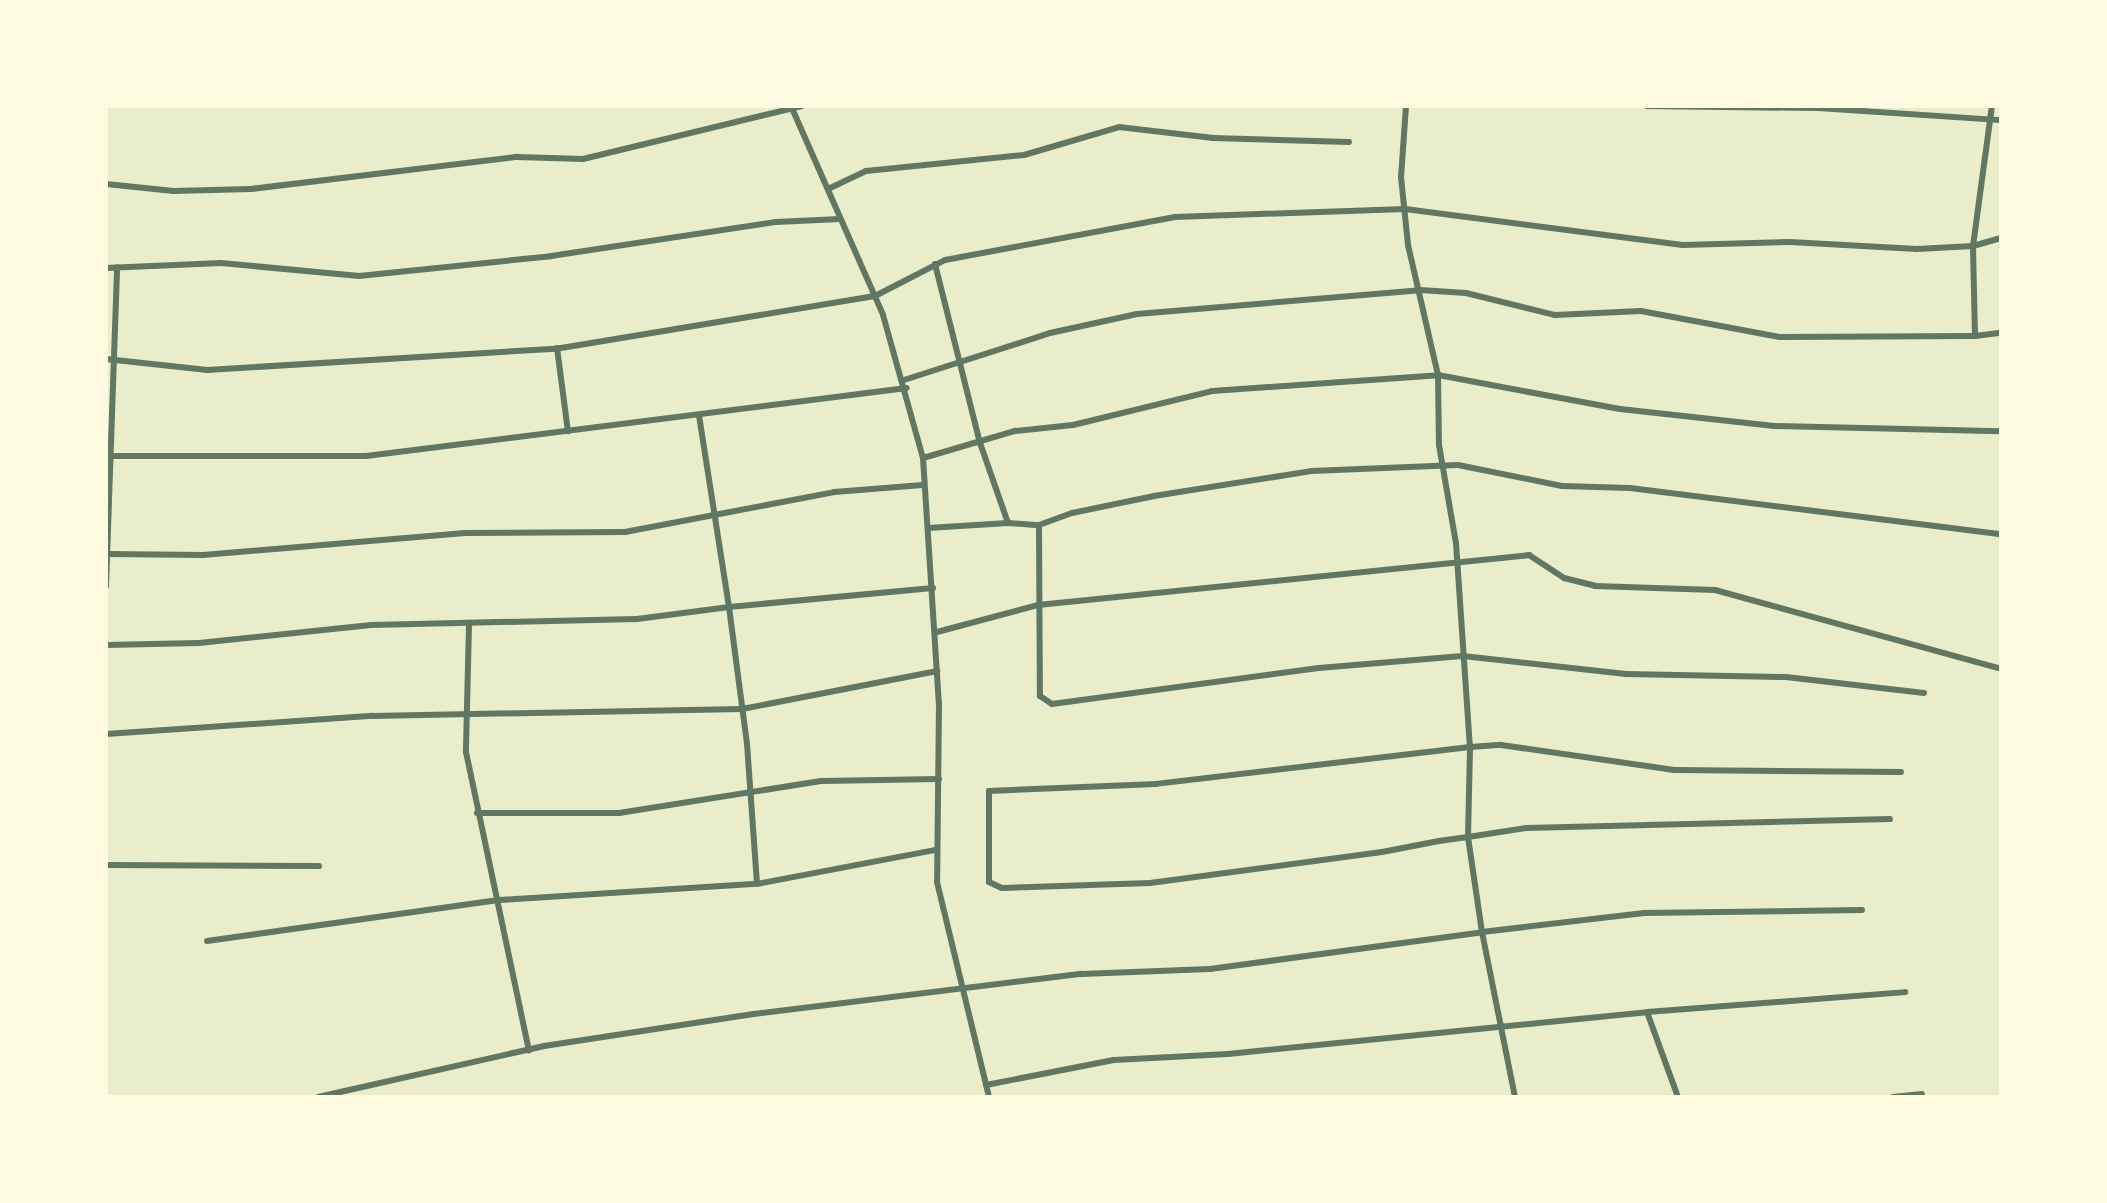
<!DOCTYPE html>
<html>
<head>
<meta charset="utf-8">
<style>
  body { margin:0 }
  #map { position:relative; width:2107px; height:1203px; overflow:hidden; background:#e9edc9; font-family:Raleway,sans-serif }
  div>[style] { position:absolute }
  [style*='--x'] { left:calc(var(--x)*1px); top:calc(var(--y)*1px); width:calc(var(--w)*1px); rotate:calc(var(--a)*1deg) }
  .minor>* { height:6px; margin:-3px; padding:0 3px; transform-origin:3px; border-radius:3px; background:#617663 }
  span { translate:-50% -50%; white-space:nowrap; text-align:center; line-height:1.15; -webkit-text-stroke:7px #fefae0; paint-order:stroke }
  .frame { position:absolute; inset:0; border:108px solid #fefae0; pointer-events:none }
</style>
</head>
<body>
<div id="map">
  <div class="minor">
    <div style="--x:791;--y:106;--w:228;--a:66.2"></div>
    <div style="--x:883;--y:315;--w:148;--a:74.4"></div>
    <div style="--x:923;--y:458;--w:246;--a:86.3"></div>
    <div style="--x:939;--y:703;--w:179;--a:90.6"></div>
    <div style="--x:937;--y:882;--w:221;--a:76.4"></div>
    <div style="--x:1406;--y:106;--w:71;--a:94"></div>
    <div style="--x:1401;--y:177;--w:68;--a:84.1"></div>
    <div style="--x:1408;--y:245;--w:133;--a:77"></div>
    <div style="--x:1438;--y:375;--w:70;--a:89.2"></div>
    <div style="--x:1439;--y:445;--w:99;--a:80.2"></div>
    <div style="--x:1456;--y:543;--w:204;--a:86.1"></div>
    <div style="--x:1470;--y:747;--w:31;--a:-4"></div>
    <div style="--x:1501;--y:745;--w:175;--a:8.2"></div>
    <div style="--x:1674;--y:770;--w:227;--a:0.5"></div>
    <div style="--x:1647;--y:106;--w:171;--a:0.7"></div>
    <div style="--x:1818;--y:108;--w:183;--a:3.8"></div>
    <div style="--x:106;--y:184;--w:68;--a:5.9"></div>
    <div style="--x:174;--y:191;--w:77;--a:-1.5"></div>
    <div style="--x:251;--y:189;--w:268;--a:-6.9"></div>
    <div style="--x:517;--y:157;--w:66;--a:1.7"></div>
    <div style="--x:583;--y:159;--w:225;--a:-13.6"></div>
    <div style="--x:828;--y:189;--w:42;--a:-25.3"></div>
    <div style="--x:866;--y:171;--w:159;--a:-5.8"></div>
    <div style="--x:1024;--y:155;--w:99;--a:-16.4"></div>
    <div style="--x:1119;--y:127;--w:95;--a:6.7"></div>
    <div style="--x:1213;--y:138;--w:136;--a:1.7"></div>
    <div style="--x:935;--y:264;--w:185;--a:75.9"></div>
    <div style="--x:980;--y:443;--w:85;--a:70.7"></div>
    <div style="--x:1008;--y:523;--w:31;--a:4"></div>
    <div style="--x:1039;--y:525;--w:35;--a:-20"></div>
    <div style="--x:1072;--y:513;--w:84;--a:-11.7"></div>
    <div style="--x:1154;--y:496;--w:159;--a:-9"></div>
    <div style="--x:1311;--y:471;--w:147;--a:-2.3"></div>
    <div style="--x:1458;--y:465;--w:106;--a:11.4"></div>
    <div style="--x:1562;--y:486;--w:68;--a:1.7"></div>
    <div style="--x:1630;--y:488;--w:374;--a:7.1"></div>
    <div style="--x:106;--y:268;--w:115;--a:-2.5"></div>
    <div style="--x:221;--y:263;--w:139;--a:5.4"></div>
    <div style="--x:359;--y:276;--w:193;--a:-5.9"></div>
    <div style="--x:551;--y:256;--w:228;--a:-8.6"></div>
    <div style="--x:776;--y:222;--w:64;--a:-2.7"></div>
    <div style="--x:1975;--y:336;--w:26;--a:-7"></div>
    <div style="--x:557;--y:348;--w:84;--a:82.5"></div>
    <div style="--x:106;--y:359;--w:102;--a:6.2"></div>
    <div style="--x:207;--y:370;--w:349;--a:-3.5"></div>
    <div style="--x:555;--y:349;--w:324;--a:-9.4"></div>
    <div style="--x:875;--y:296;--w:79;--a:-27.2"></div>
    <div style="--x:945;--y:260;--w:234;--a:-10.6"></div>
    <div style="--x:1175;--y:217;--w:230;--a:-2"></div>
    <div style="--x:1405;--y:209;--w:280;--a:7.4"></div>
    <div style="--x:1683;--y:245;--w:107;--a:-1.6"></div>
    <div style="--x:1790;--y:242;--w:127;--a:3.2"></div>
    <div style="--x:1917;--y:249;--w:56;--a:-3.1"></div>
    <div style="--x:1973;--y:246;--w:29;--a:-16"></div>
    <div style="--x:904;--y:380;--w:153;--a:-17.8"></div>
    <div style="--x:1050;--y:333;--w:89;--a:-12.3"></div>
    <div style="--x:1137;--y:314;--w:284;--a:-4.8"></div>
    <div style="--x:1420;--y:290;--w:46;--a:3.7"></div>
    <div style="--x:1466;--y:293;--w:92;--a:13.9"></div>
    <div style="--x:1555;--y:315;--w:86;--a:-2.7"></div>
    <div style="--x:1641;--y:311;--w:141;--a:10.6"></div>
    <div style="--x:1780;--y:337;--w:195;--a:-0.3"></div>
    <div style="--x:1975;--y:336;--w:90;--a:-91.3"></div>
    <div style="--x:1973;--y:246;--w:141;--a:-82.3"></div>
    <div style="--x:106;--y:456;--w:260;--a:0"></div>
    <div style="--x:366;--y:456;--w:545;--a:-7.16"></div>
    <div style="--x:923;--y:458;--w:96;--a:-16.4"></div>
    <div style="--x:1015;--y:431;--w:58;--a:-5.9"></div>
    <div style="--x:1073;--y:425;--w:143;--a:-13.7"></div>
    <div style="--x:1212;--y:391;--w:227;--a:-4"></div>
    <div style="--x:1438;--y:375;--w:185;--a:10.6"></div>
    <div style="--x:1620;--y:409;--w:155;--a:6.3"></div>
    <div style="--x:1774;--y:426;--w:227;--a:1.3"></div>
    <div style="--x:1039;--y:525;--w:171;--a:89.7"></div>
    <div style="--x:1040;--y:696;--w:14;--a:34"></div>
    <div style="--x:1052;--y:704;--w:269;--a:-7.7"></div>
    <div style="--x:1319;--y:668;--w:144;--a:-4.8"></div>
    <div style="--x:1463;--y:656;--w:164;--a:6.3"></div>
    <div style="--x:1626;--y:674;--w:160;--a:1.1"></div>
    <div style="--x:1786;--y:677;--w:139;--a:6.6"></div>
    <div style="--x:928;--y:528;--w:80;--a:-3.6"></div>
    <div style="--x:106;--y:554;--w:97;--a:0.6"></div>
    <div style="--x:203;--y:555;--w:263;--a:-4.8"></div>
    <div style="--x:465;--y:533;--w:160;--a:-0.4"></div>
    <div style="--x:625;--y:532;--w:213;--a:-10.8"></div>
    <div style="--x:834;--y:492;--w:89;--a:-4.5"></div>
    <div style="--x:106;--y:586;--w:319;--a:-88"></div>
    <div style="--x:933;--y:588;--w:205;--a:174.7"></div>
    <div style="--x:729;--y:607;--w:138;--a:82.5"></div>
    <div style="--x:747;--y:744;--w:140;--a:85.9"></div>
    <div style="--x:757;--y:884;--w:182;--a:-10.8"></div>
    <div style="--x:469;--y:625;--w:127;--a:91.4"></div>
    <div style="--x:466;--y:752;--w:305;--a:78.1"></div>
    <div style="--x:937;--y:632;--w:105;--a:-15"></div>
    <div style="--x:1038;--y:605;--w:494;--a:-5.8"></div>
    <div style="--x:1529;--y:555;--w:42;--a:33.3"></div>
    <div style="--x:1564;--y:578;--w:32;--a:14"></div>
    <div style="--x:1595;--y:586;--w:120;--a:1.9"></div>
    <div style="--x:1715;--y:590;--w:297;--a:15.4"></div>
    <div style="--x:106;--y:645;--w:93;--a:-1.2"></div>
    <div style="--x:199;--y:643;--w:173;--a:-6"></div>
    <div style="--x:371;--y:625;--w:266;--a:-1.3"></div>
    <div style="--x:637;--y:619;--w:93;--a:-7.4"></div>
    <div style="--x:729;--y:607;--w:193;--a:-98.9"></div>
    <div style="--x:106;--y:734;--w:267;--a:-3.9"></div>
    <div style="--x:372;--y:716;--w:370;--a:-1.1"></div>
    <div style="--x:742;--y:709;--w:199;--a:-11"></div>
    <div style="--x:477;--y:813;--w:142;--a:0"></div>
    <div style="--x:619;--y:813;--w:206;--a:-9"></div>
    <div style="--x:822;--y:781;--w:117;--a:-1"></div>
    <div style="--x:106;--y:865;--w:213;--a:0.3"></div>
    <div style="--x:1862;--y:910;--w:218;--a:179.2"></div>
    <div style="--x:1644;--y:913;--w:163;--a:173.3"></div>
    <div style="--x:1482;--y:932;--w:96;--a:-98.4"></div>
    <div style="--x:1468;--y:837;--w:90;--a:-88.7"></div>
    <div style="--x:1470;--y:747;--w:316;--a:173.3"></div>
    <div style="--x:1156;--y:784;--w:167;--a:177.6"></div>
    <div style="--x:989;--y:791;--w:91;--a:90"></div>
    <div style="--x:989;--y:882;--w:14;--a:25"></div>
    <div style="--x:1002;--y:888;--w:148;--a:-1.9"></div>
    <div style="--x:1150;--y:883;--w:234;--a:-7.6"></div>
    <div style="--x:1382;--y:852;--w:58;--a:-10.9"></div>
    <div style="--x:1439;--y:841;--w:29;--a:-8"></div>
    <div style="--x:1468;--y:837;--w:59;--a:-8.8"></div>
    <div style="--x:1526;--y:828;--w:364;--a:-1.4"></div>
    <div style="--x:207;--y:941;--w:296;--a:-8"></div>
    <div style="--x:500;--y:900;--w:257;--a:-3.6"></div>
    <div style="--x:1647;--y:1012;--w:259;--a:-4.4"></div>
    <div style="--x:986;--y:1085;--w:130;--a:-11.1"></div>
    <div style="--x:1114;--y:1060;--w:114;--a:-3"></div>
    <div style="--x:1228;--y:1054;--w:421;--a:-5.7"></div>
    <div style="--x:1647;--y:1012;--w:90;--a:70"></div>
    <div style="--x:318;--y:1097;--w:232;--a:-12.7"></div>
    <div style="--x:544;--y:1046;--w:212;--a:-8.7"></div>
    <div style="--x:754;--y:1014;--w:330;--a:-7"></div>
    <div style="--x:1082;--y:974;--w:128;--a:-2.2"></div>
    <div style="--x:1210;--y:969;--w:275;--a:-7.7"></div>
    <div style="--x:1482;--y:932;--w:168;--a:78.7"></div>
    <div style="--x:1893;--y:1097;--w:29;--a:-6"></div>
  </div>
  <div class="frame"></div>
</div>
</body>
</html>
